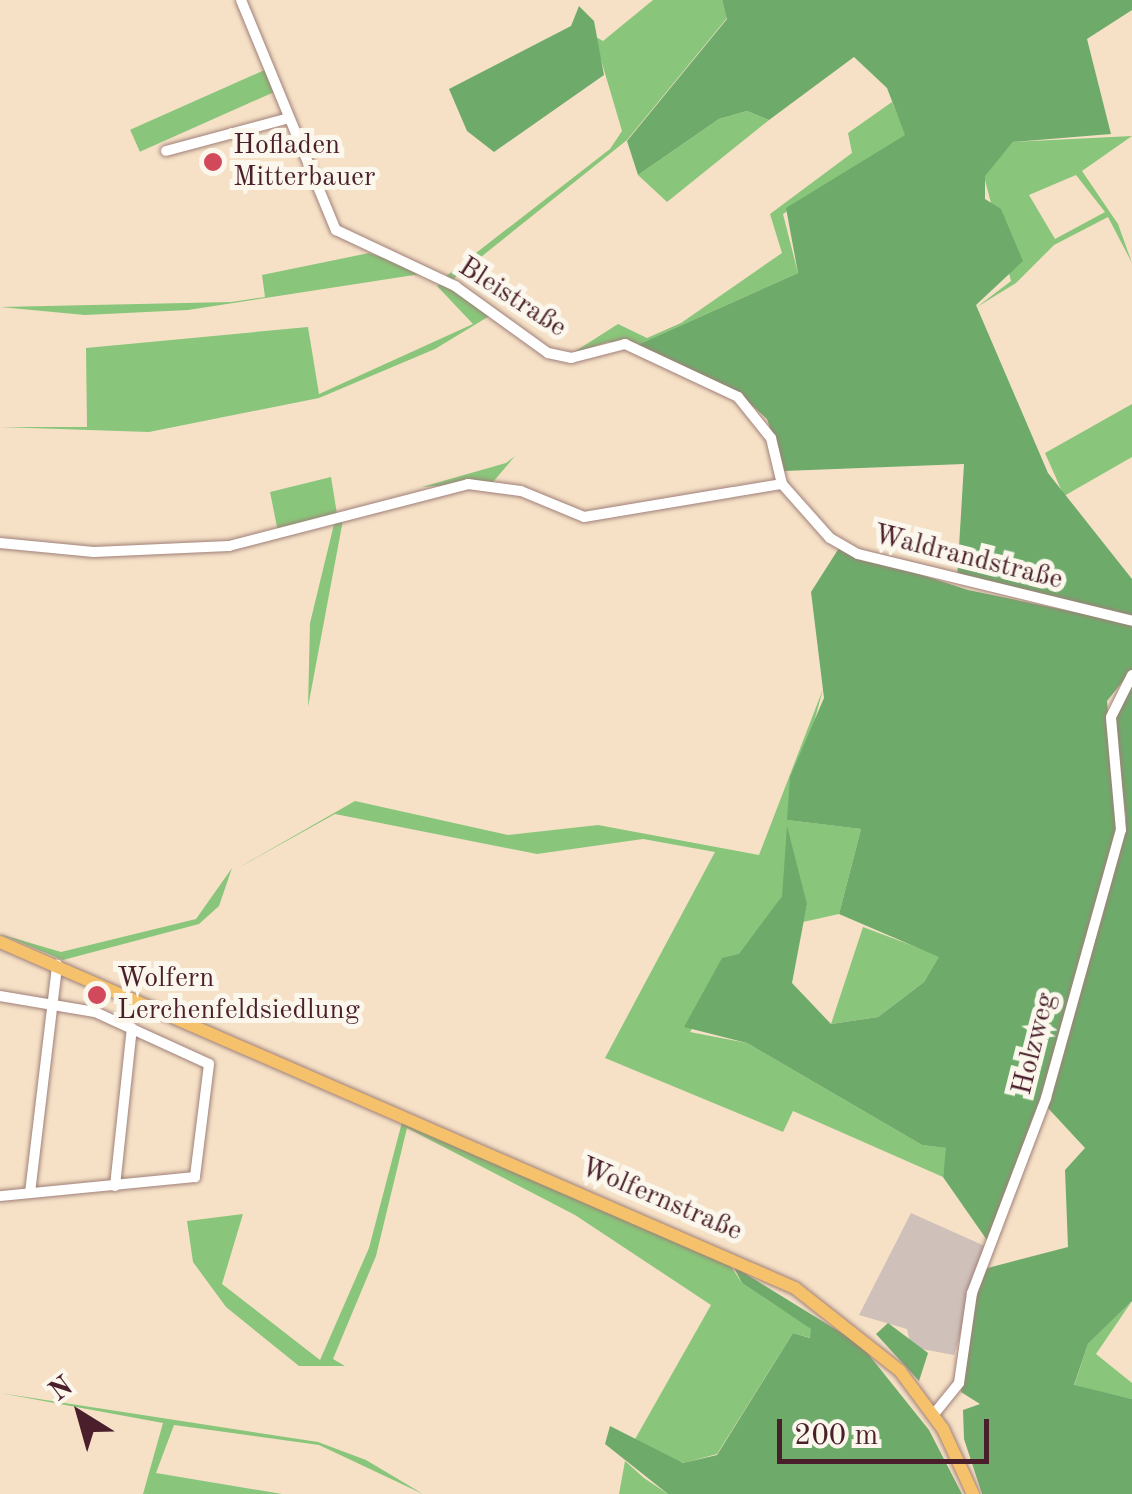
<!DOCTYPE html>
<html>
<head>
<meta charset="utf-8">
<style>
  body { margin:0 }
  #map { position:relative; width:1132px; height:1494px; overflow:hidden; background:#f6e1c7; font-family:"Old Standard TT",serif }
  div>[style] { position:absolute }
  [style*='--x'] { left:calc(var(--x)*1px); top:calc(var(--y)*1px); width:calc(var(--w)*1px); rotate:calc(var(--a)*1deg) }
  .industrial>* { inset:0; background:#cfc0ba }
  .green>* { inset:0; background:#89c67b; transform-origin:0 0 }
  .forest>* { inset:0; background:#6eab6b }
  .roads { filter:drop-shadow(0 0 2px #a08079) drop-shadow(0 0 2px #a08079) }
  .minor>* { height:10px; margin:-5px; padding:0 5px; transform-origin:5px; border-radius:5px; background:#fff }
  .major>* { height:12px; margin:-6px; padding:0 6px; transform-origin:6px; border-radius:6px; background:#f5c16b }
  .dots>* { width:28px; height:28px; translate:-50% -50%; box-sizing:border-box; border:5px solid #fbf7ec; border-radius:50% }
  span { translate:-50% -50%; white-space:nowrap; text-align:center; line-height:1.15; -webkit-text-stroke:10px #fbf7ec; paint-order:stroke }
  .poi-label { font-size:28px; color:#4a1f2b }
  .left { translate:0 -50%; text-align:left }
  .street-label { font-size:28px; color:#4a1f2b }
  .north { position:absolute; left:30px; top:1364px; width:100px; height:100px; -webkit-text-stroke:8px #fbf7ec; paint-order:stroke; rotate:323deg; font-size:28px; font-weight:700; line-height:40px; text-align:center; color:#4a1f2b }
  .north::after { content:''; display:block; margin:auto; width:35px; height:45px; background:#4a1f2b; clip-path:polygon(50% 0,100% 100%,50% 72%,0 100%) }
  .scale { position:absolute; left:777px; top:1419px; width:212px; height:45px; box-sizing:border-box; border:5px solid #4a1f2b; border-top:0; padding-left:12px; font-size:30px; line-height:35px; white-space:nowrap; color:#4a1f2b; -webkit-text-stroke:8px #fbf7ec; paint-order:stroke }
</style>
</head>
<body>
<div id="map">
  <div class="industrial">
    <div style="clip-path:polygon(911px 1213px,987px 1247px,954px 1355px,911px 1347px,907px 1329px,859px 1315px)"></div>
  </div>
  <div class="green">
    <div style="clip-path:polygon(653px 0,722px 0,727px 18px,627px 140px,451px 281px,445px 277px,610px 149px,622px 131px,594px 36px,603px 41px)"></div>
    <div style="left:269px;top:68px;width:24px;height:152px;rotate:66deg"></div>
    <div style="clip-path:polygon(892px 102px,906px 135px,783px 214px,798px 273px,637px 345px,608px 342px,571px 354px,618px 324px,647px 338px,681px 323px,782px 253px,770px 214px,852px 153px,848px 133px)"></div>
    <div style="clip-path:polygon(747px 111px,769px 120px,667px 202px,638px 175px,719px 119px)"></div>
    <div style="clip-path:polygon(evenodd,1132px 136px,1082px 171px,1118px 224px,1132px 263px,1108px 217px,1054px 245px,1016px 283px,977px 307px,1011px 281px,984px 176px,1013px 142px,1132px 136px,1076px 175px,1105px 212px,1055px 239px,1029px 195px,1076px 175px)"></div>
    <div style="clip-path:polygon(369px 253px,427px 273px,188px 310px,85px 315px,0 307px,231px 302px,265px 297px,262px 275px)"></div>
    <div style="clip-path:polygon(444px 282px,491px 315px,435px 349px,319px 398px,149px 432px,0 427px,87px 427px,86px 348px,308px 327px,319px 394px,473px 324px,437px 286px)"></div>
    <div style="clip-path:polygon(1132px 404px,1132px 457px,1064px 496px,1045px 453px)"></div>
    <div style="clip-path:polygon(515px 456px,493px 482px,422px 487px,506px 463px)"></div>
    <div style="clip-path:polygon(331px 477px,337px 514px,278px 532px,270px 492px)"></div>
    <div style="clip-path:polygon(335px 520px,343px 520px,308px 707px,310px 623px)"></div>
    <div style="clip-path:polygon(823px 689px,788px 820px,861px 829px,839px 914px,803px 922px,807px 904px,782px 896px,690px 1032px,747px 1043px,922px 1145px,947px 1148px,943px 1177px,793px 1111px,783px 1132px,605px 1058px,715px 852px,643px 839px,537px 854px,335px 814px,236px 869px,355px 801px,508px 835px,598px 825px,759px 855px)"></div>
    <div style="clip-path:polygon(232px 868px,219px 906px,199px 924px,63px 960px,0 934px,61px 952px,196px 919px)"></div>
    <div style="clip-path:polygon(863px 927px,940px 956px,924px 982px,878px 1017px,831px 1024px)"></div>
    <div style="clip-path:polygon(402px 1122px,728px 1262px,742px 1283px,812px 1329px,811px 1338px,793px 1333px,717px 1454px,684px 1463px,655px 1454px,634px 1441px,711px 1305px,575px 1215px,407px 1128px,376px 1256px,333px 1359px,345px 1366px,299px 1366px,226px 1307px,193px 1262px,187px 1221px,243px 1214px,222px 1284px,320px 1360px,369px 1248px)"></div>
    <div style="clip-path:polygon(1132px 1301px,1096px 1354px,1132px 1383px,1132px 1399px,1074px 1386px,1088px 1344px)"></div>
    <div style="clip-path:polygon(0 1393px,318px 1442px,366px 1460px,423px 1494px,319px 1445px,174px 1425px,156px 1473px,282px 1494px,143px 1494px,163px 1423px)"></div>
    <div style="clip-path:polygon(625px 1461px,644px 1478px,668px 1494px,619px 1494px)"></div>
  </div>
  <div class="forest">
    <div style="clip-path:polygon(722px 0,1132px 0,1132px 10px,1087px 39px,1111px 134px,1013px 142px,985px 176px,985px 199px,1001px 209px,1023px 261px,976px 305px,1048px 473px,1132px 579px,1132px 618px,957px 580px,964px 464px,784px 471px,767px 419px,745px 399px,637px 345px,798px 273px,786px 208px,905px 135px,887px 88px,854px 57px,769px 120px,747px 111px,719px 119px,638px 175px,627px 141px,727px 19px)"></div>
    <div style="clip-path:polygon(579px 6px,594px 21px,604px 75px,494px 152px,467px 131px,449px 89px,571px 26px)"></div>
    <div style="clip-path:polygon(839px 548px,968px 590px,1132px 624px,1132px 670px,1107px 701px,1118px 829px,1027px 1146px,989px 1243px,943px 1177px,946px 1148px,922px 1145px,747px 1043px,684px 1027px,722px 958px,739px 954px,782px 896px,787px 826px,807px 904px,792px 983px,831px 1024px,878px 1017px,924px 982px,939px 957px,839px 914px,861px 829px,787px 820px,790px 777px,824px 698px,811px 592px)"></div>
    <div style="clip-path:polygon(1132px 678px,1132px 1301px,1088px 1344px,1074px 1385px,1132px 1399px,1132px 1494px,982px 1494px,964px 1439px,963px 1410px,980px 1404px,961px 1392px,969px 1320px,984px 1269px,1068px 1247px,1065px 1170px,1085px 1148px,1047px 1107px,1126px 818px,1114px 722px)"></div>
    <div style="clip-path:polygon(733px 1266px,861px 1345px,929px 1430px,962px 1494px,668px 1494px,605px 1444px,610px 1426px,683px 1463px,717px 1455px,793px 1333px,810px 1338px,811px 1329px,742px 1283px)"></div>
    <div style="clip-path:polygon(888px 1323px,928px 1353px,919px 1381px,876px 1334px)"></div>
  </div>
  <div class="roads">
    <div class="minor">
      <div style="--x:241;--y:0;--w:249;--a:67.6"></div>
      <div style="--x:336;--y:230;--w:132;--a:25.2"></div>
      <div style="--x:455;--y:286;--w:115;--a:35.8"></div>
      <div style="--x:548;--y:353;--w:24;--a:12"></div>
      <div style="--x:571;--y:358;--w:56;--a:-14.5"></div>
      <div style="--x:625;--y:344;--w:125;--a:25.1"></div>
      <div style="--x:738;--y:397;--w:53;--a:51.2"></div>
      <div style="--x:771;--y:438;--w:47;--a:76.6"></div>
      <div style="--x:166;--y:151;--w:127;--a:-15"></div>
      <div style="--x:0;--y:543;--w:94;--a:5.5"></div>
      <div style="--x:94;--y:552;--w:135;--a:-2.5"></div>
      <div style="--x:229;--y:546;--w:247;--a:-14.5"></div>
      <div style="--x:468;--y:484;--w:53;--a:7.5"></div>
      <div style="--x:521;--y:491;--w:68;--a:22.4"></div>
      <div style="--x:584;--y:517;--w:201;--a:-9.5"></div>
      <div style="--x:782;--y:484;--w:72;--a:48.4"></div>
      <div style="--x:830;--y:538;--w:32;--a:30"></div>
      <div style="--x:858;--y:554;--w:282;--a:13.7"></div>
      <div style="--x:0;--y:996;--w:96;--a:9.6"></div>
      <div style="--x:95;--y:1012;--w:125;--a:24.5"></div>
      <div style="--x:209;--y:1064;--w:114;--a:97.1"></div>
      <div style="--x:195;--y:1177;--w:196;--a:174.4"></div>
      <div style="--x:115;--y:1186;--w:159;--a:-83.9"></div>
      <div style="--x:30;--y:1193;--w:230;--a:-83.2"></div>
      <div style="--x:934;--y:1414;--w:40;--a:-51"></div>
      <div style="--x:959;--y:1383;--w:91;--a:-81.8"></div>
      <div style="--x:972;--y:1293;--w:209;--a:-69.2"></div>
      <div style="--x:1046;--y:1098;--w:278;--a:-74.4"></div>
      <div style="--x:1121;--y:830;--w:113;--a:-95.1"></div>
      <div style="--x:1111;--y:717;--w:47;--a:-63.4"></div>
    </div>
    <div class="major">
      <div style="--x:0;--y:942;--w:867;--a:23.52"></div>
      <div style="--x:795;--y:1288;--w:134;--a:38.3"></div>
      <div style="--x:900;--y:1371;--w:72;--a:53.4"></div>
      <div style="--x:943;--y:1429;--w:72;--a:65.2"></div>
    </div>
  </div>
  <div class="dots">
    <div style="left:213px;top:162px;background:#d1495b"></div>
    <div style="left:97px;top:995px;background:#d1495b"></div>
  </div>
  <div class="poi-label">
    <span class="left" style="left:233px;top:162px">Hofladen<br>Mitterbauer</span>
    <span class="left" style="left:117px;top:995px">Wolfern<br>Lerchenfeldsiedlung</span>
  </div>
  <div class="street-label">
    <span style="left:512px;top:298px;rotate:33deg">Bleistraße</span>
    <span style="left:968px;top:558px;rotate:14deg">Waldrandstraße</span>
    <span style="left:1035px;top:1044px;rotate:-76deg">Holzweg</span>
    <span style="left:661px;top:1200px;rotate:23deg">Wolfernstraße</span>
  </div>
  <div class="north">N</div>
  <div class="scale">200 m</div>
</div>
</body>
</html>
